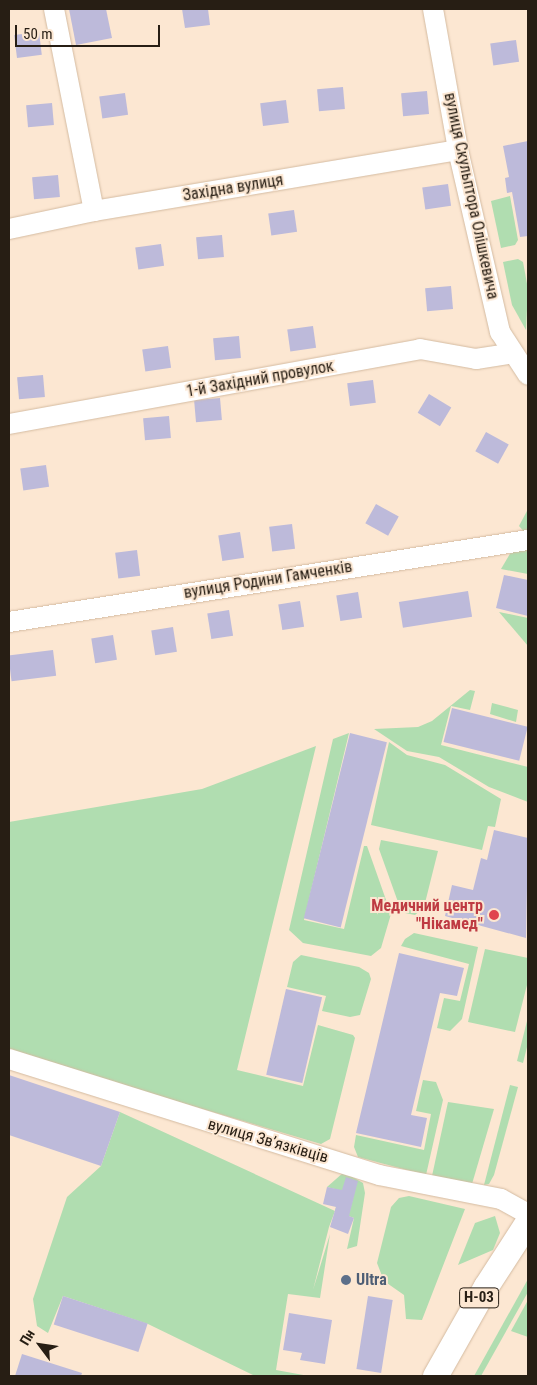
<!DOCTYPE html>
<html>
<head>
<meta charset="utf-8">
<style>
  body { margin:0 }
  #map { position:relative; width:537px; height:1385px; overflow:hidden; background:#fce7d2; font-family:"Roboto Condensed",sans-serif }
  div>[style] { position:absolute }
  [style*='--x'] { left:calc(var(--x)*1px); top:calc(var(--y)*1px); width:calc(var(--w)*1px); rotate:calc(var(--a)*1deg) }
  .green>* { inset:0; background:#b0ddb0 }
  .building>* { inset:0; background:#bdbada; transform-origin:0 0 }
  .roads { filter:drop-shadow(0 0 1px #d4bba1) drop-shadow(0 0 1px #d4bba1) }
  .minor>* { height:20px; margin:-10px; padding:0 10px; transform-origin:10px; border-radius:10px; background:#fff }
  .major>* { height:25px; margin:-12.5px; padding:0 12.5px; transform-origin:12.5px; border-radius:12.5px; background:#fff }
  .dots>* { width:14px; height:14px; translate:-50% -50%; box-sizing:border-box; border:2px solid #fce7d2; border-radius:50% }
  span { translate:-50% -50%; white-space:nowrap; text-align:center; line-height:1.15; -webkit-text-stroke:4px #fce7d2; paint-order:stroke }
  .shield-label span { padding:1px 4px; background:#fce7d2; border:1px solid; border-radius:4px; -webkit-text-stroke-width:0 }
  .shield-label { font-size:15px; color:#271e14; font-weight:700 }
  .street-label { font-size:16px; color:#271e14 }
  .health-label { font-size:16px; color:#be3a42; font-weight:700 }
  .right { translate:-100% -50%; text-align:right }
  .service-label { font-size:16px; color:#4e5e75; font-weight:700 }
  .left { translate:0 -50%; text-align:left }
  .frame { position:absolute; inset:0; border:10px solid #271e14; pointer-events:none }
  .north { position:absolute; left:15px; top:1320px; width:50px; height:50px; -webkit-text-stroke:4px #fce7d2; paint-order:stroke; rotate:301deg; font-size:14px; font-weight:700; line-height:20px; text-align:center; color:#271e14 }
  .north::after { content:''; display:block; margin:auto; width:18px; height:22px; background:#271e14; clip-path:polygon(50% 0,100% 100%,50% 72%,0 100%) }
  .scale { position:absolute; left:15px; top:25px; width:145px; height:22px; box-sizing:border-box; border:2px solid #271e14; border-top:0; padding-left:6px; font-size:15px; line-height:18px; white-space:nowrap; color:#271e14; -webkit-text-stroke:4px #fce7d2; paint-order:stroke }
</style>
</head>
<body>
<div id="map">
  <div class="green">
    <div style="clip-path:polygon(510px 196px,518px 240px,515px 245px,501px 248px,491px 201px)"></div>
    <div style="clip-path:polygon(518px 259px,523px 262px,528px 289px,526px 330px,512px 305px,503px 262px)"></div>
    <div style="clip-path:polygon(528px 509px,528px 536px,519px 526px)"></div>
    <div style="clip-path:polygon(528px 548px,528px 574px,501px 569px,511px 552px)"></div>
    <div style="clip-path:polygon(499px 612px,528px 618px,528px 646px)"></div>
    <div style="clip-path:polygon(470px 690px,475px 691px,470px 710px,451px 706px,441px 745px,528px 767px,528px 802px,489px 787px,439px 757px,407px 751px,374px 729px,418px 727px,432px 721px)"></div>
    <div style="clip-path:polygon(492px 703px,518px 710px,516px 722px,490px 714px)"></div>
    <div style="clip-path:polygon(349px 733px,304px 920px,344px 929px,364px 846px,367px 846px,391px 914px,381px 948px,371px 956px,303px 943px,289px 930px,333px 739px)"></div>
    <div style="clip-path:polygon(389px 742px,407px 755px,445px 765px,501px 799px,495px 827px,488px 826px,482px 850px,371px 825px)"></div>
    <div style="clip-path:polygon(316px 746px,237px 1070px,303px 1086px,318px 1025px,353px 1035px,355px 1038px,330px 1139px,321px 1144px,9px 1052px,9px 822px,202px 789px)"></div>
    <div style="clip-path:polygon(381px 840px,438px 851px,424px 907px,415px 915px,405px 913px,398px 902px,379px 849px)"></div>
    <div style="clip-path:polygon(414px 933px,478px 947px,462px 1019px,450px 1031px,437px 1028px,444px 998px,460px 1001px,469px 964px,401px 946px,405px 939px)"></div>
    <div style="clip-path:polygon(485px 949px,528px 958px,528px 981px,515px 1032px,468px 1022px)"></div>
    <div style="clip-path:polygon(301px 955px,359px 967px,369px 973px,371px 979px,360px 1015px,350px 1017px,322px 1011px,326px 996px,287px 987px,293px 962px)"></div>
    <div style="clip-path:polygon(528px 1017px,528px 1043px,523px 1063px,517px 1061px)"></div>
    <div style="clip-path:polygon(423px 1080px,436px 1082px,443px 1100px,426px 1175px,358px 1157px,354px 1147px,356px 1135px,424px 1150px,431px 1114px,416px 1111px)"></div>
    <div style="clip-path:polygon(510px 1085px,518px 1087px,494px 1175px,489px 1184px,484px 1185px)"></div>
    <div style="clip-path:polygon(448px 1102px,494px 1109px,472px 1184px,432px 1176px)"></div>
    <div style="clip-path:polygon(120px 1112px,335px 1211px,336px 1207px,350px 1210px,354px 1194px,327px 1187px,344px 1172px,363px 1183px,365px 1193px,357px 1246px,347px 1249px,354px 1218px,335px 1211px,329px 1227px,313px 1290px,330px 1234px,320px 1298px,288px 1294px,276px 1370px,309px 1376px,255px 1376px,148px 1324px,63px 1296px,48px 1333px,37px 1326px,33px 1299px,67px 1197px,101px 1166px)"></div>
    <div style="clip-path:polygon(409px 1196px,465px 1209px,422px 1320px,406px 1319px,404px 1295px,384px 1281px,377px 1263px,391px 1207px,399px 1198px)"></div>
    <div style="clip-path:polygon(495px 1216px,500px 1233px,493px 1250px,458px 1265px,475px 1223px)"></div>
    <div style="clip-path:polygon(528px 1279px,528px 1292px,481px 1376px,474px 1376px)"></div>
    <div style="clip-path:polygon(528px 1300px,528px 1337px,511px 1331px)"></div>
  </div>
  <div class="building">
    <div style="clip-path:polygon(69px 9px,106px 9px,112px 38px,76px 45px)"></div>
    <div style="clip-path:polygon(182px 9px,208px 9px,210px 25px,185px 28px)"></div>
    <div style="left:39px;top:32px;width:23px;height:25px;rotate:83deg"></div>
    <div style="left:516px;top:40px;width:22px;height:26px;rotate:82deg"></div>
    <div style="left:343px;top:87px;width:22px;height:26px;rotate:85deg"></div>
    <div style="left:427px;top:91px;width:23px;height:26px;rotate:85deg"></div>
    <div style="left:125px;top:93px;width:22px;height:26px;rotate:82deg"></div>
    <div style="left:286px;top:100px;width:23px;height:26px;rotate:83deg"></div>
    <div style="left:52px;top:103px;width:22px;height:26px;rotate:85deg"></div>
    <div style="clip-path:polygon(528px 141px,528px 236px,520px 237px,512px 192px,507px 193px,505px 178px,509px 177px,503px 146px)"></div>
    <div style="left:58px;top:175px;width:22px;height:26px;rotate:85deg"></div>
    <div style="left:448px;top:184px;width:22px;height:26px;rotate:82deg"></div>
    <div style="left:294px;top:210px;width:22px;height:26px;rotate:82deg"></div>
    <div style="left:222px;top:235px;width:22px;height:26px;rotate:85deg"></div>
    <div style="left:161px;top:244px;width:22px;height:26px;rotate:82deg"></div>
    <div style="left:451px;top:286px;width:23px;height:26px;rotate:85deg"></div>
    <div style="left:313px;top:326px;width:22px;height:26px;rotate:82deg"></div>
    <div style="left:239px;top:336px;width:22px;height:26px;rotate:85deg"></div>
    <div style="left:168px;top:346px;width:22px;height:26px;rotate:82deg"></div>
    <div style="left:43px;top:375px;width:22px;height:26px;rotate:85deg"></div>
    <div style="left:373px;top:380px;width:23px;height:26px;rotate:83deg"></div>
    <div style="left:429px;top:394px;width:26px;height:22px;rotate:31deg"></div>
    <div style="left:220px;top:398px;width:22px;height:26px;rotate:85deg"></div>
    <div style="left:169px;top:416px;width:22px;height:26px;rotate:85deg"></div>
    <div style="left:486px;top:432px;width:26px;height:22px;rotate:29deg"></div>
    <div style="left:46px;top:465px;width:22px;height:26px;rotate:82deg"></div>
    <div style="left:376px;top:504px;width:26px;height:22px;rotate:29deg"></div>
    <div style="left:292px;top:524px;width:25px;height:23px;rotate:83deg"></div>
    <div style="left:240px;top:532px;width:26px;height:22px;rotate:81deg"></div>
    <div style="left:137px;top:550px;width:26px;height:22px;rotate:83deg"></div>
    <div style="clip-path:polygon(504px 575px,528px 580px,528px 616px,496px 608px)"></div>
    <div style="left:468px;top:591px;width:26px;height:70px;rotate:81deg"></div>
    <div style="left:358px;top:592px;width:26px;height:22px;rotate:81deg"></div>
    <div style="left:300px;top:601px;width:26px;height:22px;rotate:81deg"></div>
    <div style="left:229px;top:610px;width:26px;height:22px;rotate:81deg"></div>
    <div style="left:173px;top:627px;width:25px;height:22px;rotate:81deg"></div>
    <div style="left:113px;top:635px;width:25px;height:22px;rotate:81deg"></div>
    <div style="left:53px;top:650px;width:26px;height:45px;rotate:83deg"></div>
    <div style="left:452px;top:708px;width:78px;height:35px;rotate:14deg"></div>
    <div style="left:350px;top:733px;width:38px;height:191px;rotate:14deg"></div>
    <div style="clip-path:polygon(494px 830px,528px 838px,526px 938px,445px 916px,452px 885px,473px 890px,481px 858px,487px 860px)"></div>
    <div style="clip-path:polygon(399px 953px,464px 968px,457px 996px,440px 993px,411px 1115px,427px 1118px,421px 1147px,356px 1133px)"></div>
    <div style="left:286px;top:989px;width:37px;height:88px;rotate:13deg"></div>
    <div style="clip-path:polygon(9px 1075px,120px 1112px,101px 1166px,9px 1135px)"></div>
    <div style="clip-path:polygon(346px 1177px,358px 1181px,349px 1216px,354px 1218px,348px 1234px,330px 1227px,336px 1207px,323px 1204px,327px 1187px,342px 1190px)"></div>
    <div style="left:63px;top:1296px;width:89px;height:30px;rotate:18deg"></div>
    <div style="left:368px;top:1296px;width:25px;height:74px;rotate:9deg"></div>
    <div style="clip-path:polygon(289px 1313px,332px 1320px,325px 1364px,300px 1360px,302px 1353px,283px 1350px)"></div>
    <div style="clip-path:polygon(22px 1354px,82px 1373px,81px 1376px,15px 1376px)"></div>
  </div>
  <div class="roads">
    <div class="minor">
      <div style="--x:54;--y:9;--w:206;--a:78.8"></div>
      <div style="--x:433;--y:9;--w:143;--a:79.9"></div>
      <div style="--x:458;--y:150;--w:187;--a:77"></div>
      <div style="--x:500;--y:332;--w:51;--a:56.9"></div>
      <div style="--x:9;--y:229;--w:87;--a:-12"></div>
      <div style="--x:94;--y:211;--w:369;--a:-9.5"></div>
      <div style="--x:9;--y:424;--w:418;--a:-10.3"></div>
      <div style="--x:420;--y:349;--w:57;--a:10.1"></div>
      <div style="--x:476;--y:359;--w:36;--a:-9"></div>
      <div style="--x:9;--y:622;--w:525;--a:-8.98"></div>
      <div style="--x:9;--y:1059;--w:388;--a:17.4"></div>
      <div style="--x:379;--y:1175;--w:124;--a:11.1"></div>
      <div style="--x:501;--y:1199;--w:31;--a:29"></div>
    </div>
    <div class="major">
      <div style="--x:435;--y:1376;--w:103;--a:-60.5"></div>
      <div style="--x:486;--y:1286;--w:77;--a:-57.1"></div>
    </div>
  </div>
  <div class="dots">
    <div style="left:494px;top:915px;background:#e0444e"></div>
    <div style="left:346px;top:1280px;background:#5c6f8a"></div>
  </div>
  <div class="shield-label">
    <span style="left:479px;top:1298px">Н-03</span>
  </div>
  <div class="street-label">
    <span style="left:233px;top:188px;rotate:-9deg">Західна вулиця</span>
    <span style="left:471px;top:196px;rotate:78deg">вулиця Скульптора Олішкевича</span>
    <span style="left:260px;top:379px;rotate:-10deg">1-й Західний провулок</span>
    <span style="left:268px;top:580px;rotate:-9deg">вулиця Родини Гамченків</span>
    <span style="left:268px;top:1141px;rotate:16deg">вулиця Звʼязківців</span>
  </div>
  <div class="health-label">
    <span class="right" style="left:483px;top:915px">Медичний центр<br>"Нікамед"</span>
  </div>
  <div class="service-label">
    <span class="left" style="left:356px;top:1280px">Ultra</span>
  </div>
  <div class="frame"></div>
  <div class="north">Пн</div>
  <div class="scale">50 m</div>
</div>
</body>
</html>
